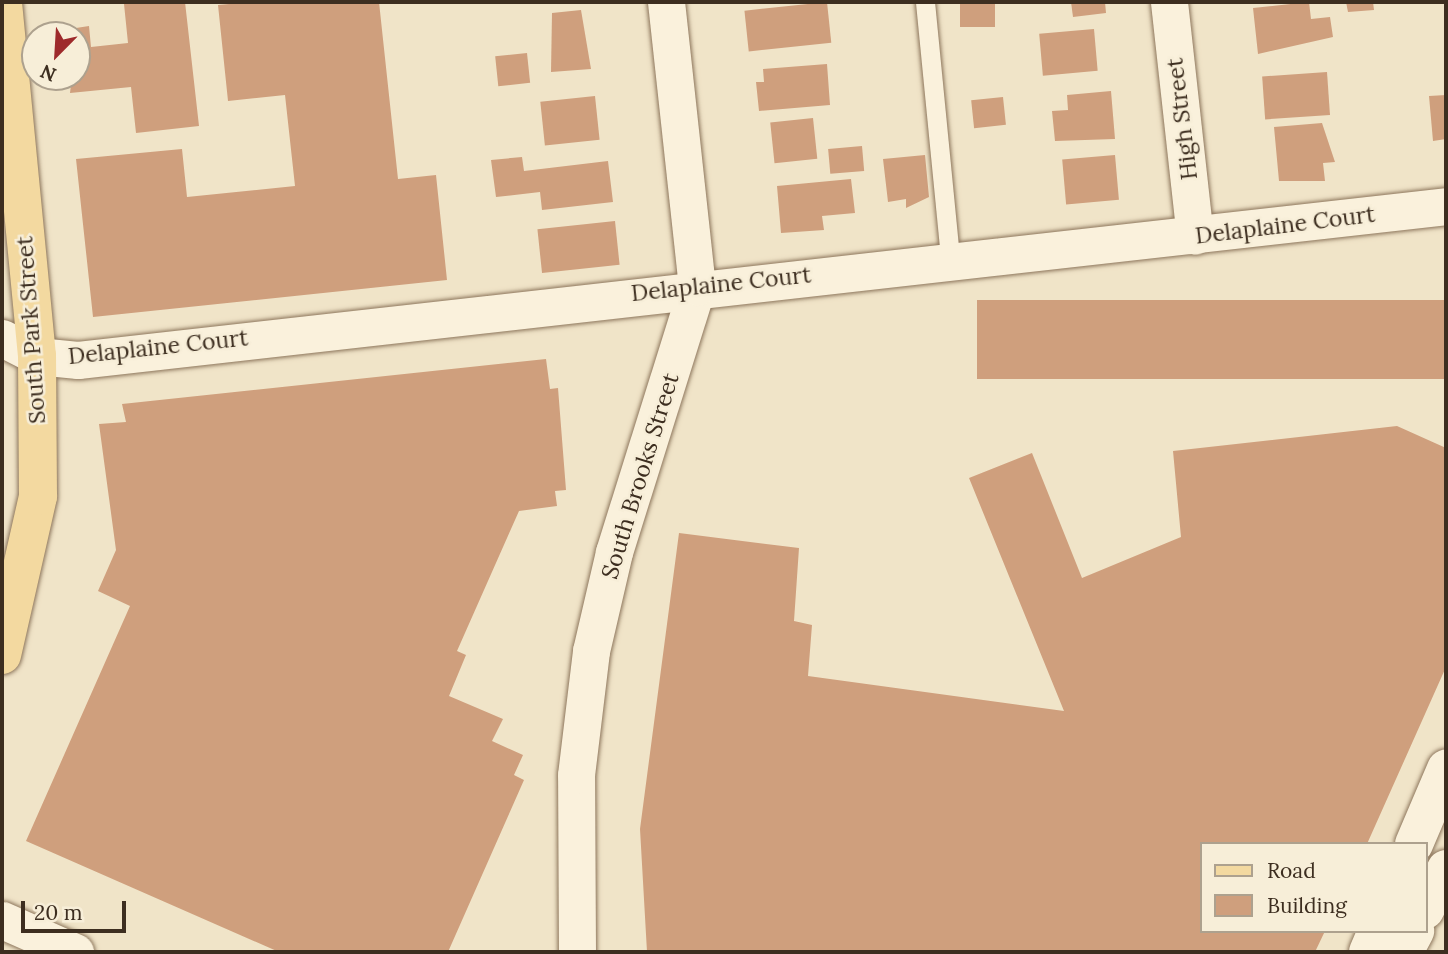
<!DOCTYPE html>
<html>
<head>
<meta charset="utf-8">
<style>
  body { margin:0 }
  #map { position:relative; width:1448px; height:954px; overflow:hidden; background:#f0e4c8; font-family:Lora,serif }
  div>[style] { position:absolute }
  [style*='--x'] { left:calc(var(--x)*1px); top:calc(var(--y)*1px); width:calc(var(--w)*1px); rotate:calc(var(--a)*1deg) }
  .building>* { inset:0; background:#cf9f7d; transform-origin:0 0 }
  .roads { filter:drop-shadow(0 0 2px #8d765c) drop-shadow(0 0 2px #8d765c) }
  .lane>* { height:19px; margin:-9.5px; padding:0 9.5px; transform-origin:9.5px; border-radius:9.5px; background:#faf1dc }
  .street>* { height:37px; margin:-18.5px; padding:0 18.5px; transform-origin:18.5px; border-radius:18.5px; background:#faf1dc }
  .secondary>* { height:38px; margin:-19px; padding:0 19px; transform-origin:19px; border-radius:19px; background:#faf1dc }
  .primary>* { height:38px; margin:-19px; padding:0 19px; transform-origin:19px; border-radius:19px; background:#f3d9a0 }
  span { translate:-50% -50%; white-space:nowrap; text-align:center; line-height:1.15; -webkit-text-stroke:5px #f7eed8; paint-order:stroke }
  .street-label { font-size:23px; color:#3d2e20 }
  .frame { position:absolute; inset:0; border:4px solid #3d2e20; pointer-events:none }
  .legend { position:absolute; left:1200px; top:842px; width:228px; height:91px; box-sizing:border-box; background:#f7eed8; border:2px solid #ada18e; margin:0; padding:9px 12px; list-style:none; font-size:21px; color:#3d2e20 }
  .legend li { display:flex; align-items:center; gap:14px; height:35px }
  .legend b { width:35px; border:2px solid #ada18e }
  .north { position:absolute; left:21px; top:21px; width:70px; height:70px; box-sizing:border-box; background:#f7eed8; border:2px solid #ada18e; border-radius:50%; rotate:204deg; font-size:19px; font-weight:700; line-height:28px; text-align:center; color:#3d2e20 }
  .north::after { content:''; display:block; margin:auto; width:24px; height:32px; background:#9e2a2b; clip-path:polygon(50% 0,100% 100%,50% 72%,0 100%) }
  .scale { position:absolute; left:21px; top:901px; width:105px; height:32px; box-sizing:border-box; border:4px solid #3d2e20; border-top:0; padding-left:9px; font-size:21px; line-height:24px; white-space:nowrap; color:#3d2e20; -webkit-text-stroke:5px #f7eed8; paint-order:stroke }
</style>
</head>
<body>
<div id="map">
  <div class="building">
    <div style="clip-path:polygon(185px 2px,199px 126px,136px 133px,131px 87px,70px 93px,77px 35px,63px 30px,89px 26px,91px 47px,128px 43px,124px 4px)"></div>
    <div style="clip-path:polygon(251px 2px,379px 2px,398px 179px,436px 175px,447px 280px,93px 317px,76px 159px,182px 149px,187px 197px,295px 186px,285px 95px,228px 101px,218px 5px)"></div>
    <div style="left:827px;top:2px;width:41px;height:83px;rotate:84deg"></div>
    <div style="left:960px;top:2px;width:35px;height:25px"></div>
    <div style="clip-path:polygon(1071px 2px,1105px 2px,1106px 13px,1073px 17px)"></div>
    <div style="clip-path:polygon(1309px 2px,1311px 19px,1330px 17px,1333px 37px,1258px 54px,1253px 8px)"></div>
    <div style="clip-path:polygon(1346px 2px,1373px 2px,1374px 10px,1348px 12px)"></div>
    <div style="clip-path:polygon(581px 10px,591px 69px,551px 72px,552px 13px)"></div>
    <div style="left:1094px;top:29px;width:42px;height:55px;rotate:85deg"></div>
    <div style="left:527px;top:53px;width:30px;height:32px;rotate:84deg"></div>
    <div style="clip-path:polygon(827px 64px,830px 105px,759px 111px,756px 82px,764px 82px,763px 69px)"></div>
    <div style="left:1327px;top:72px;width:43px;height:65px;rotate:86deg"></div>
    <div style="clip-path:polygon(1111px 91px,1115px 139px,1055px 141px,1052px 111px,1068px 110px,1067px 95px)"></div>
    <div style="clip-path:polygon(1446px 95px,1446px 139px,1433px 141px,1429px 96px)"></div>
    <div style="left:595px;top:96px;width:44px;height:55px;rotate:84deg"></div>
    <div style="left:1003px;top:97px;width:28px;height:32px;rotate:84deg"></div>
    <div style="left:813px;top:118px;width:41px;height:43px;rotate:84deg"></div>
    <div style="clip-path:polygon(1322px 123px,1335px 162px,1323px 163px,1325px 181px,1279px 181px,1274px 127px)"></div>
    <div style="left:862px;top:146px;width:25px;height:34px;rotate:85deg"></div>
    <div style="clip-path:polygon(925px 155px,929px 197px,906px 208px,906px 199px,888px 202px,883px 159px)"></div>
    <div style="left:1115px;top:155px;width:45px;height:53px;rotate:85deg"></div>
    <div style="clip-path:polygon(522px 157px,524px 171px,608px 161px,613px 202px,542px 210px,540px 192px,496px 197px,491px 160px)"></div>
    <div style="clip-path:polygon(851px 179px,855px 213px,822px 216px,824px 230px,781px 233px,777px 186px)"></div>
    <div style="left:615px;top:221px;width:44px;height:78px;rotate:84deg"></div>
    <div style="left:1446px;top:300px;width:79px;height:469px;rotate:90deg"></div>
    <div style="clip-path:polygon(546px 359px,550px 389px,558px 388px,566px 490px,555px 491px,557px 506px,519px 511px,457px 651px,466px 655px,449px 696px,503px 719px,492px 741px,523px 755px,514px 775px,524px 780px,448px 952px,279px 952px,26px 841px,130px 606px,98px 591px,116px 550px,99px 424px,126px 422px,122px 404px)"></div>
    <div style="clip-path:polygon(1397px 426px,1446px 448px,1446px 667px,1367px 844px,1201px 844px,1201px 931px,1325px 931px,1315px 952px,647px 952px,640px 829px,679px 533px,799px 548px,794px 621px,812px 625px,808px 676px,1064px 711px,969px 478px,1032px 453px,1082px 578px,1181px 537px,1173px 451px)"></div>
  </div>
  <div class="roads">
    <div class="lane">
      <div style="--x:925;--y:2;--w:257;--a:84.4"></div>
    </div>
    <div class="street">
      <div style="--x:1169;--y:2;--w:235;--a:83.7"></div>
      <div style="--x:2;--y:338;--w:39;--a:27"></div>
      <div style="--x:37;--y:356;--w:41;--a:5.6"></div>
      <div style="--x:78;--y:360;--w:1377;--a:-6.42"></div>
      <div style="--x:2;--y:920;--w:80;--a:23.7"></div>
      <div style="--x:577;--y:952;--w:177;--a:-90.3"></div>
      <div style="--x:576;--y:775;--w:125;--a:-83.1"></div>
      <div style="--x:591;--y:651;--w:102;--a:-76.9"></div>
      <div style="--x:614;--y:552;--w:278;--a:-72.6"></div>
      <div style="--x:697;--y:287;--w:287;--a:-96.2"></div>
    </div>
    <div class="secondary">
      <div style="--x:1414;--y:844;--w:82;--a:-66.9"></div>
      <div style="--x:1425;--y:910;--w:46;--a:-62.9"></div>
      <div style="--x:1368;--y:952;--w:23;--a:-67"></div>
      <div style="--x:1404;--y:952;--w:24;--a:-62"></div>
    </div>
    <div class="primary">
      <div style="--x:2;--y:655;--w:163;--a:-77.2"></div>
      <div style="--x:38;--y:496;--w:140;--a:-90.4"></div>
      <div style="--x:37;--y:356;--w:356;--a:-95.5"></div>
    </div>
  </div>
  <div class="street-label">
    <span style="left:1182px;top:119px;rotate:-97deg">High Street</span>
    <span style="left:1285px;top:225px;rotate:-7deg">Delaplaine Court</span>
    <span style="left:721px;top:284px;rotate:-6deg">Delaplaine Court</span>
    <span style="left:31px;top:330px;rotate:-94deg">South Park Street</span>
    <span style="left:158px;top:347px;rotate:-6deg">Delaplaine Court</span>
    <span style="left:640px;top:476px;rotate:-73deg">South Brooks Street</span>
  </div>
  <div class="frame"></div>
  <ul class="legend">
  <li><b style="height:9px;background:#f3d9a0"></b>Road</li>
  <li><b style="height:19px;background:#cf9f7d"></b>Building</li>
  </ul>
  <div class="north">N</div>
  <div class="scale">20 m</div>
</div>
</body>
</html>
